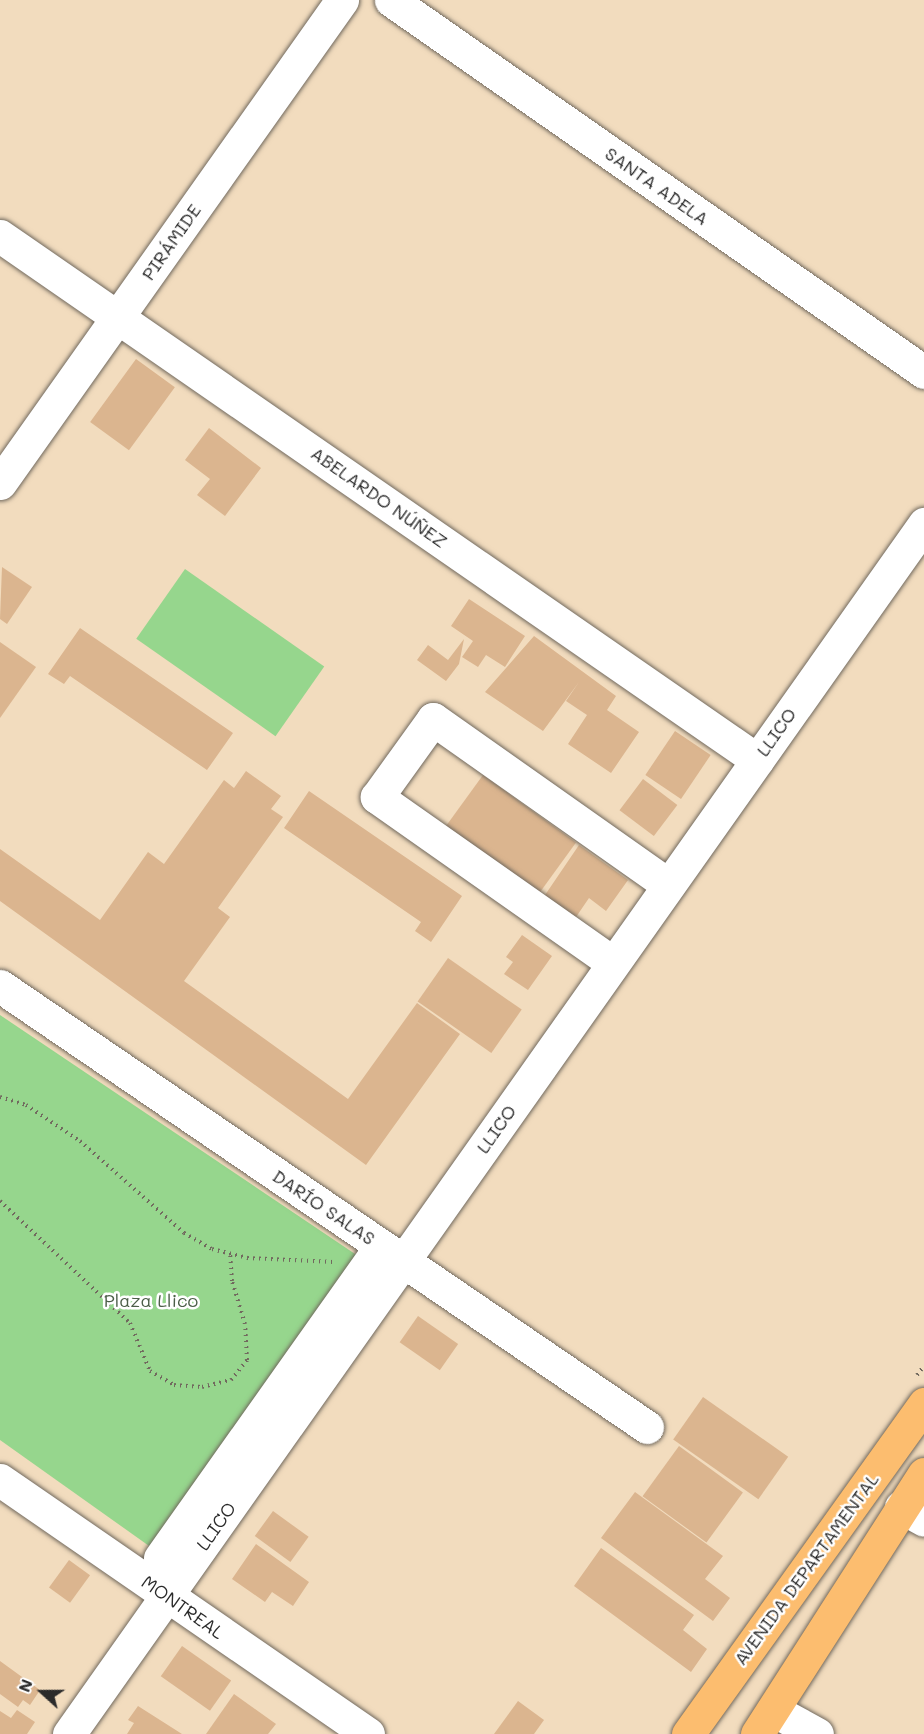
<!DOCTYPE html>
<html>
<head>
<meta charset="utf-8">
<style>
  body { margin:0 }
  #map { position:relative; width:924px; height:1734px; overflow:hidden; background:#f2dcbe; font-family:Mali,sans-serif }
  div>[style] { position:absolute }
  [style*='--x'] { left:calc(var(--x)*1px); top:calc(var(--y)*1px); width:calc(var(--w)*1px); rotate:calc(var(--a)*1deg) }
  .green>* { inset:0; background:#96d68d; transform-origin:0 0 }
  .building>* { inset:0; background:#dbb58f; transform-origin:0 0 }
  .path>* { height:4px; margin-top:-2px; transform-origin:0; background:repeating-linear-gradient(90deg,#71695e 0 1.5px,transparent 0 6px) }
  .roads { filter:drop-shadow(0 0 2px #71695e) drop-shadow(0 0 2px #71695e) }
  .minor>* { height:33px; margin:-16.5px; padding:0 16.5px; transform-origin:16.5px; border-radius:16.5px; background:#fff }
  .major>* { height:33px; margin:-16.5px; padding:0 16.5px; transform-origin:16.5px; border-radius:16.5px; background:#fcbd6f }
  span { translate:-50% -50%; white-space:nowrap; text-align:center; line-height:1.15; -webkit-text-stroke:5px #fff; paint-order:stroke }
  .street-label { font-size:18px; color:#2b2b2b }
  .park-label { font-size:18px; color:#4b5e48 }
  .north { position:absolute; left:12px; top:1662px; width:60px; height:60px; -webkit-text-stroke:4px #fff; paint-order:stroke; rotate:291deg; font-size:16px; font-weight:700; line-height:24px; text-align:center; color:#2b2b2b }
  .north::after { content:''; display:block; margin:auto; width:21px; height:27px; background:#2b2b2b; clip-path:polygon(50% 0,100% 100%,50% 72%,0 100%) }
</style>
</head>
<body>
<div id="map">
  <div class="green">
    <div style="left:185px;top:569px;width:170px;height:85px;rotate:35deg"></div>
    <div style="clip-path:polygon(0 1015px,364px 1260px,159px 1553px,0 1440px)"></div>
  </div>
  <div class="building">
    <div style="left:136px;top:359px;width:48px;height:78px;rotate:36deg"></div>
    <div style="clip-path:polygon(209px 428px,261px 468px,225px 516px,197px 495px,210px 479px,185px 460px)"></div>
    <div style="clip-path:polygon(2px 567px,32px 587px,7px 624px,0 619px)"></div>
    <div style="clip-path:polygon(469px 599px,525px 636px,505px 667px,486px 655px,478px 667px,462px 657px,473px 641px,451px 626px)"></div>
    <div style="clip-path:polygon(80px 628px,233px 733px,207px 770px,70px 676px,64px 684px,48px 674px)"></div>
    <div style="clip-path:polygon(534px 636px,616px 696px,607px 710px,639px 732px,611px 773px,568px 744px,587px 715px,566px 701px,579px 682px,543px 731px,485px 692px)"></div>
    <div style="clip-path:polygon(464px 639px,459px 664px,446px 681px,417px 660px,428px 645px,448px 660px)"></div>
    <div style="clip-path:polygon(0 642px,36px 667px,0 718px)"></div>
    <div style="left:675px;top:731px;width:43px;height:53px;rotate:34deg"></div>
    <div style="clip-path:polygon(246px 771px,281px 796px,271px 809px,283px 817px,218px 908px,230px 917px,184px 981px,348px 1099px,417px 1003px,460px 1034px,366px 1165px,0 901px,0 849px,100px 920px,148px 852px,164px 864px,224px 780px,234px 788px)"></div>
    <div style="left:483px;top:775px;width:115px;height:70px;rotate:36deg"></div>
    <div style="left:643px;top:779px;width:43px;height:39px;rotate:37deg"></div>
    <div style="clip-path:polygon(309px 791px,462px 896px,431px 942px,415px 931px,421px 922px,284px 828px)"></div>
    <div style="clip-path:polygon(579px 845px,628px 880px,606px 911px,589px 898px,574px 920px,543px 898px)"></div>
    <div style="clip-path:polygon(522px 935px,552px 956px,528px 990px,504px 974px,513px 962px,506px 957px)"></div>
    <div style="left:448px;top:958px;width:90px;height:53px;rotate:35deg"></div>
    <div style="left:418px;top:1316px;width:49px;height:32px;rotate:35deg"></div>
    <div style="left:703px;top:1397px;width:104px;height:52px;rotate:35deg"></div>
    <div style="left:679px;top:1446px;width:79px;height:62px;rotate:36deg"></div>
    <div style="clip-path:polygon(635px 1492px,723px 1556px,705px 1579px,730px 1598px,713px 1621px,601px 1538px)"></div>
    <div style="left:273px;top:1511px;width:44px;height:31px;rotate:36deg"></div>
    <div style="clip-path:polygon(256px 1544px,309px 1582px,293px 1606px,272px 1592px,265px 1602px,232px 1579px)"></div>
    <div style="clip-path:polygon(601px 1548px,694px 1615px,683px 1630px,707px 1649px,691px 1672px,574px 1586px)"></div>
    <div style="left:69px;top:1560px;width:26px;height:34px;rotate:36deg"></div>
    <div style="left:182px;top:1646px;width:60px;height:37px;rotate:35deg"></div>
    <div style="clip-path:polygon(0 1661px,40px 1690px,30px 1705px,23px 1700px,18px 1707px,0 1694px)"></div>
    <div style="clip-path:polygon(234px 1694px,276px 1724px,268px 1734px,206px 1734px)"></div>
    <div style="clip-path:polygon(518px 1701px,544px 1720px,534px 1734px,494px 1734px)"></div>
    <div style="clip-path:polygon(138px 1706px,182px 1734px,127px 1734px,134px 1723px,128px 1720px)"></div>
    <div style="clip-path:polygon(17px 1710px,35px 1722px,27px 1734px,0 1734px,0 1711px,11px 1718px)"></div>
  </div>
  <div class="path">
    <div style="--x:0;--y:1097;--w:27;--a:17"></div>
    <div style="--x:26;--y:1105;--w:65;--a:33.7"></div>
    <div style="--x:80;--y:1141;--w:139;--a:41.5"></div>
    <div style="--x:184;--y:1233;--w:32;--a:30"></div>
    <div style="--x:212;--y:1249;--w:36;--a:14"></div>
    <div style="--x:247;--y:1258;--w:86;--a:2.7"></div>
    <div style="--x:0;--y:1201;--w:178;--a:43.2"></div>
    <div style="--x:130;--y:1323;--w:52;--a:67.4"></div>
    <div style="--x:150;--y:1371;--w:28;--a:30"></div>
    <div style="--x:174;--y:1385;--w:28;--a:4"></div>
    <div style="--x:202;--y:1387;--w:30;--a:-14"></div>
    <div style="--x:231;--y:1380;--w:26;--a:-51"></div>
    <div style="--x:247;--y:1360;--w:36;--a:-93"></div>
    <div style="--x:245;--y:1324;--w:45;--a:-106.8"></div>
    <div style="--x:232;--y:1281;--w:27;--a:-94"></div>
    <div style="--x:917;--y:1375;--w:11;--a:-52"></div>
  </div>
  <div class="roads">
    <div class="minor">
      <div style="--x:391;--y:0;--w:650;--a:34.91"></div>
      <div style="--x:0;--y:236;--w:921;--a:34.69"></div>
      <div style="--x:0;--y:483;--w:592;--a:-54.7"></div>
      <div style="--x:613;--y:963;--w:289;--a:-144.9"></div>
      <div style="--x:377;--y:797;--w:96;--a:-54.3"></div>
      <div style="--x:433;--y:719;--w:288;--a:35.2"></div>
      <div style="--x:0;--y:986;--w:783;--a:34.28"></div>
      <div style="--x:0;--y:1480;--w:447;--a:34.6"></div>
      <div style="--x:901;--y:1507;--w:26;--a:29"></div>
      <div style="--x:160;--y:1558;--w:382;--a:-54.7"></div>
      <div style="--x:773;--y:1710;--w:50;--a:28.6"></div>
      <div style="--x:69;--y:1734;--w:1482;--a:-54.75"></div>
    </div>
    <div class="major">
      <div style="--x:688;--y:1734;--w:406;--a:-54.4"></div>
      <div style="--x:757;--y:1734;--w:309;--a:-57.3"></div>
    </div>
  </div>
  <div class="street-label">
    <span style="left:657px;top:186px;rotate:35deg">SANTA ADELA</span>
    <span style="left:171px;top:242px;rotate:-55deg">PIRÁMIDE</span>
    <span style="left:379px;top:497px;rotate:35deg">ABELARDO NÚÑEZ</span>
    <span style="left:776px;top:732px;rotate:-55deg">LLICO</span>
    <span style="left:496px;top:1129px;rotate:-55deg">LLICO</span>
    <span style="left:324px;top:1207px;rotate:34deg">DARÍO SALAS</span>
    <span style="left:216px;top:1526px;rotate:-55deg">LLICO</span>
    <span style="left:806px;top:1569px;rotate:-54deg">AVENIDA DEPARTAMENTAL</span>
    <span style="left:183px;top:1607px;rotate:35deg">MONTREAL</span>
  </div>
  <div class="park-label">
    <span style="left:151px;top:1300px">Plaza Llico</span>
  </div>
  <div class="north">N</div>
</div>
</body>
</html>
